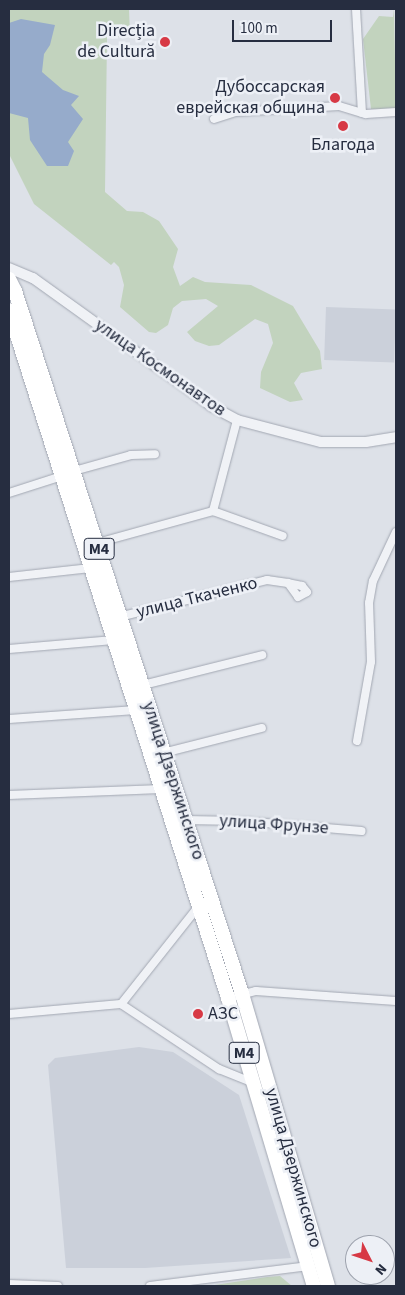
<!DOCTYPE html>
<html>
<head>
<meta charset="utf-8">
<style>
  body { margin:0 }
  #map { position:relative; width:405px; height:1295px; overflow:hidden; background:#dde1e8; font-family:"Source Sans 3",sans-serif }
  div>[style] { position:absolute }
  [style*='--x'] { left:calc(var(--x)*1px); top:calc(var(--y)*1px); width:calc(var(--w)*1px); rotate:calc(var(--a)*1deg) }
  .built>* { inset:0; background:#cbd0da; transform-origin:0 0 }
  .green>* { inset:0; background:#c2d3be }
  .water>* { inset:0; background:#96abcb }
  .roads { filter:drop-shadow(0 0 1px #a2a7b2) drop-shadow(0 0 1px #a2a7b2) }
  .minor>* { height:8px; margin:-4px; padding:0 4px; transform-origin:4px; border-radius:4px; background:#f0f2f6 }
  .tertiary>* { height:10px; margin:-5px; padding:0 5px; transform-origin:5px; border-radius:5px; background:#f0f2f6 }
  .trunk>* { height:14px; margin:-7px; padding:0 7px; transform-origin:7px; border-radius:7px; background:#fff }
  .dots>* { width:14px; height:14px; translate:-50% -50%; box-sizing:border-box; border:2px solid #edf0f6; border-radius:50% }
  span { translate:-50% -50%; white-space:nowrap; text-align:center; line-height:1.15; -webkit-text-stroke:5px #edf0f6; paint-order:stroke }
  .shield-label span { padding:1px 4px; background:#edf0f6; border:1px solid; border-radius:4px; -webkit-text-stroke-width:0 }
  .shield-label { font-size:16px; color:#262d40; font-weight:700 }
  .poi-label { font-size:18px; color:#262d40 }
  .right { translate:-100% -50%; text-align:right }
  .left { translate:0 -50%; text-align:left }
  .street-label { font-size:18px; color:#262d40 }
  .frame { position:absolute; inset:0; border:10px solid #262d40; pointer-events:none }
  .north { position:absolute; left:345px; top:1235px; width:50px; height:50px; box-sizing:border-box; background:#edf0f6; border:1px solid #9da2ad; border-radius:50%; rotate:131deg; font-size:14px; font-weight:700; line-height:20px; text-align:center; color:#262d40 }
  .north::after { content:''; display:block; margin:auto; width:18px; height:22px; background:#d73945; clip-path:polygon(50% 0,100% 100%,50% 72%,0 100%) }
  .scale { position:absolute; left:232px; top:20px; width:100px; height:22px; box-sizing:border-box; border:2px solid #262d40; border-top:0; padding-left:6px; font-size:15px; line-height:18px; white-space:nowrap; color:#262d40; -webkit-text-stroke:4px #edf0f6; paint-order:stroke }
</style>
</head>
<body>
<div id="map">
  <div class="built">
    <div style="left:326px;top:307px;width:70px;height:53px;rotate:2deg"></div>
    <div style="clip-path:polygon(139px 1047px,173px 1052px,239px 1095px,291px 1258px,145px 1268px,66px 1268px,48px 1065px,55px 1058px)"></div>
  </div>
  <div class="green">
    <div style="clip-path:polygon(9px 9px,129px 9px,130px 36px,107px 38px,105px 192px,127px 211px,143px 212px,159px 221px,178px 249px,173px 267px,180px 286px,193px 277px,205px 282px,251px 285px,293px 306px,320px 351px,322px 369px,301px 373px,294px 383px,303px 400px,290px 402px,260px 388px,261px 372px,273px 343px,268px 324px,255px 319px,219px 345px,209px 346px,195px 341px,187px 332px,218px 306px,206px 299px,182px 301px,173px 308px,168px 325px,156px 333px,149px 332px,120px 307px,124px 285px,119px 267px,114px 262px,111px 265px,34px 204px,9px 154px)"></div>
    <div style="clip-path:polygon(394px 9px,396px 109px,371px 109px,363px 39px,379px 16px,393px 17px)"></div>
    <div style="clip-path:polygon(280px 1276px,292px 1286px,208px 1286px,267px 1277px)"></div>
  </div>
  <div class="water">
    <div style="clip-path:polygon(21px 19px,55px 25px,50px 45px,44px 54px,42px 72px,63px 90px,79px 96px,71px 105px,83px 119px,68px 142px,74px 151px,68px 166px,47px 166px,30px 140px,28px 118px,9px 113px,9px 23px)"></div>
  </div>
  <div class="roads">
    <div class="minor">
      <div style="--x:356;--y:9;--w:104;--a:86.7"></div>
      <div style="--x:214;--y:119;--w:22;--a:-18"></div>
      <div style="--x:235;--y:112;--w:104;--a:-3.3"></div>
      <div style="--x:339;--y:106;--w:28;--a:17"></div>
      <div style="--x:366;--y:114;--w:30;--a:-4"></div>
      <div style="--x:74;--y:471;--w:59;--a:-15.7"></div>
      <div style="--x:131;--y:455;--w:24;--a:-2"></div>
      <div style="--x:9;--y:493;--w:56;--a:-17.8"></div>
      <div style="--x:213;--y:511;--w:74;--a:19.7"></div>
      <div style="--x:97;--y:543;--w:120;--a:-15.4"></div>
      <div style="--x:213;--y:511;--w:94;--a:-75.2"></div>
      <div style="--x:9;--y:577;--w:82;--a:-6.3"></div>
      <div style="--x:119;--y:617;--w:153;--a:-14"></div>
      <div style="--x:267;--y:580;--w:21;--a:8"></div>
      <div style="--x:288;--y:583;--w:17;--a:54"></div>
      <div style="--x:298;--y:597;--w:10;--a:-29"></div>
      <div style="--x:307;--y:592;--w:8;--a:-130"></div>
      <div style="--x:302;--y:586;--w:14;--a:-168"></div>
      <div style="--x:9;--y:649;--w:105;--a:-4.9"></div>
      <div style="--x:143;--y:685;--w:123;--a:-14.1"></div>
      <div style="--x:9;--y:719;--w:127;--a:-4.1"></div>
      <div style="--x:357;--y:741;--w:80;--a:-80"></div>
      <div style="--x:371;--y:662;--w:59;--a:-91.9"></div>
      <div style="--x:369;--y:603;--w:22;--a:-80"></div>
      <div style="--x:373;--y:581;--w:54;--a:-64.9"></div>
      <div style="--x:163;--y:753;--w:102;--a:-14.2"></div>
      <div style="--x:9;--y:795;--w:152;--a:-2.3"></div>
      <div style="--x:184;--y:820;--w:58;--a:1"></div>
      <div style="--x:242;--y:821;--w:120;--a:4.8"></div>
      <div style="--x:198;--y:907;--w:124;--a:128.4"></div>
      <div style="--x:121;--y:1004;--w:118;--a:33.6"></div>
      <div style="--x:219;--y:1069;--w:35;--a:22"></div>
      <div style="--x:228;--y:998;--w:29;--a:-14"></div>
      <div style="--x:256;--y:991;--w:140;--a:4.1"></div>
      <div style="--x:9;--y:1014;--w:112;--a:-5.1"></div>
      <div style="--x:9;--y:1284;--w:49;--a:2.3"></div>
      <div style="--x:150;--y:1286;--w:160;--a:-7.2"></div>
    </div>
    <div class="tertiary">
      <div style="--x:9;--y:268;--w:26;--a:23"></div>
      <div style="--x:33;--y:278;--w:219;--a:35.7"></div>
      <div style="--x:211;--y:406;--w:30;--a:28"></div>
      <div style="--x:237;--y:420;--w:87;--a:14.7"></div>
      <div style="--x:321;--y:442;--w:45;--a:0"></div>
      <div style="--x:366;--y:442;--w:30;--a:-9"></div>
    </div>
    <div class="trunk">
      <div style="--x:9;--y:279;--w:13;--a:63"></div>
      <div style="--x:15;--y:291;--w:739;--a:72.1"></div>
      <div style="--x:242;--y:994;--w:304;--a:73.6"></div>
      <div style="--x:9;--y:310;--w:722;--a:72.34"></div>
      <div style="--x:228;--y:998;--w:301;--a:73.4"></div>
    </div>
  </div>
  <div class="dots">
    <div style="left:165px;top:42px;background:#d73945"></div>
    <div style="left:335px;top:98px;background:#d73945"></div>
    <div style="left:343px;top:126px;background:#d73945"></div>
    <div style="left:198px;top:1014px;background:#d73945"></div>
  </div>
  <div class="shield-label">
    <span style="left:99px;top:549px">M4</span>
    <span style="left:244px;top:1053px">M4</span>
  </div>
  <div class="poi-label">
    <span class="right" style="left:155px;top:42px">Direcția<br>de Cultură</span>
    <span class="right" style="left:325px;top:98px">Дубоссарская<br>еврейская община</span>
    <span style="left:343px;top:145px">Благода</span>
    <span class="left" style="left:208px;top:1014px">АЗС</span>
  </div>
  <div class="street-label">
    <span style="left:160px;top:368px;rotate:35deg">улица Космонавтов</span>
    <span style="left:197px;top:598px;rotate:-14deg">улица Ткаченко</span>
    <span style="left:173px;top:781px;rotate:72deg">улица Дзержинского</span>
    <span style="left:274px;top:825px;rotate:4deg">улица Фрунзе</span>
    <span style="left:293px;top:1168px;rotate:74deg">улица Дзержинского</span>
  </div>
  <div class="frame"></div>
  <div class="north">N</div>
  <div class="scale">100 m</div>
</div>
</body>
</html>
